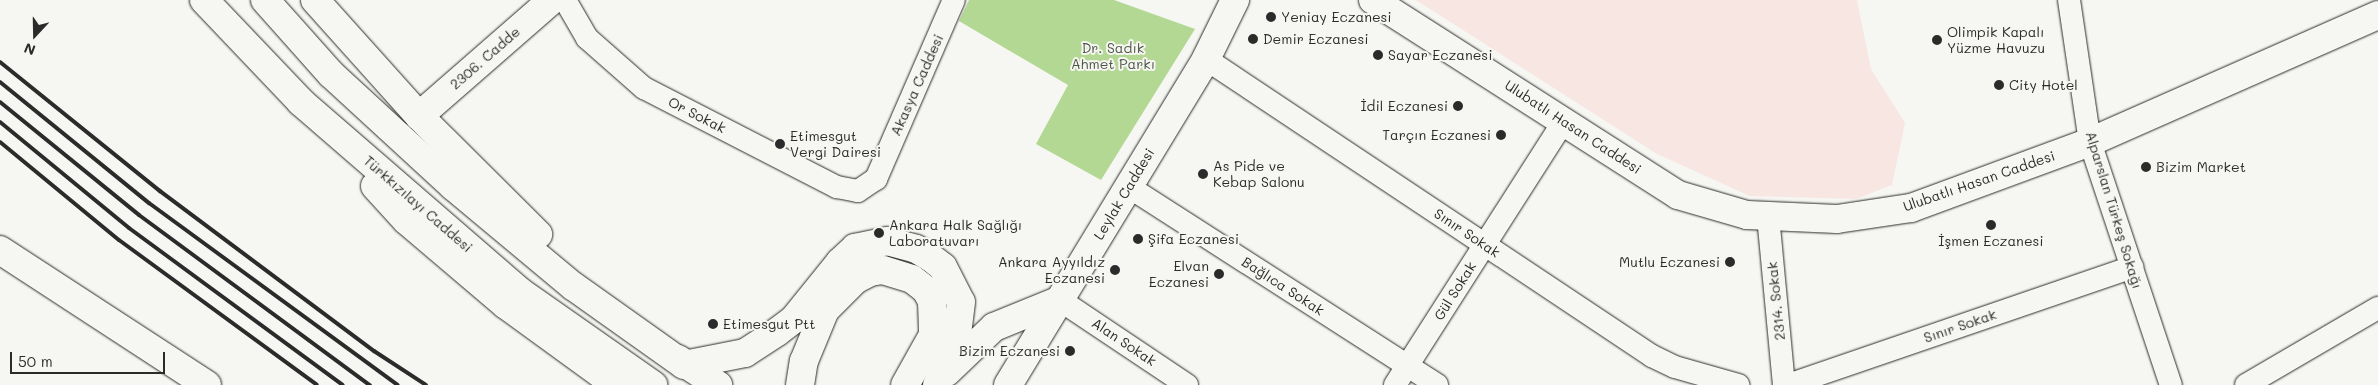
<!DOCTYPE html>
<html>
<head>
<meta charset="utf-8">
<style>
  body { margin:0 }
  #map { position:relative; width:2378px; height:385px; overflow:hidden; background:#f6f6f2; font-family:Mali,sans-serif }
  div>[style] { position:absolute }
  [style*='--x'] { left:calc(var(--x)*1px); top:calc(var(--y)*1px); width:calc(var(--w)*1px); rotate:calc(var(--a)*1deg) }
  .built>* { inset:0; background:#f8e6e2 }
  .green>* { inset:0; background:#b3d893 }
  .roads { filter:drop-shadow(0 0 1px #2b2b2b) drop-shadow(0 0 1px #2b2b2b) }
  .street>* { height:22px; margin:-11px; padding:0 11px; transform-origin:11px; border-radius:11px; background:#f6f6f2 }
  .secondary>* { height:28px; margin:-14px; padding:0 14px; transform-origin:14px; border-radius:14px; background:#f6f6f2 }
  .primary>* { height:28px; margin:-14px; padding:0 14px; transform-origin:14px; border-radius:14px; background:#f6f6f2 }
  .rail>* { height:4px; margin:-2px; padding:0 2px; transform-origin:2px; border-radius:2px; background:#2b2b2b }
  .dots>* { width:14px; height:14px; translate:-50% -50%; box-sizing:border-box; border:2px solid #f6f6f2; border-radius:50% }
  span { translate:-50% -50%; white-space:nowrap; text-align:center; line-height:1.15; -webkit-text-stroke:4px #f6f6f2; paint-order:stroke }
  .poi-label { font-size:14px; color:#2b2b2b }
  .left { translate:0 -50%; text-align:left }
  .right { translate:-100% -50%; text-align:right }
  .park-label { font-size:14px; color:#4d5645 }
  .street-label { font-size:14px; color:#2b2b2b }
  .north { position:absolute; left:10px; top:10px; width:50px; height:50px; -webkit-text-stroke:4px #f6f6f2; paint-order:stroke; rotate:201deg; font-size:14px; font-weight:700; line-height:20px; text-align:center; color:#2b2b2b }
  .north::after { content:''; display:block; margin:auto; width:18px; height:22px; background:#2b2b2b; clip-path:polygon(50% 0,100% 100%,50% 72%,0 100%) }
  .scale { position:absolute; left:10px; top:352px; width:155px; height:22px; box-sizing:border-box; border:2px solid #2b2b2b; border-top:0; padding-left:6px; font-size:15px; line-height:18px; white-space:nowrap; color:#2b2b2b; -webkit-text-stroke:4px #f6f6f2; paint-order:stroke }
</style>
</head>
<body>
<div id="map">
  <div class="built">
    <div style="clip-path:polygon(1416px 0,1857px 0,1871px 69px,1905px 123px,1892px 185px,1856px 199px,1750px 196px,1657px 154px)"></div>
  </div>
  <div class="green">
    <div style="clip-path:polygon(969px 0,1114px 0,1195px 29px,1101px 180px,1036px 144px,1068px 85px,959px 21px)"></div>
  </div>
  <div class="roads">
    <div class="street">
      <div style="--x:565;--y:0;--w:44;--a:59.9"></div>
      <div style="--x:587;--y:38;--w:76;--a:41.3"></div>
      <div style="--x:644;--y:88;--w:217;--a:27.2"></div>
      <div style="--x:837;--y:187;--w:21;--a:11"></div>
      <div style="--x:858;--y:191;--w:22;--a:-34"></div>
      <div style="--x:876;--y:179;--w:195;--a:-66.5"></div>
      <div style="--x:2069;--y:0;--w:144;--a:81.6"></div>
      <div style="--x:2090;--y:142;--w:256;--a:71.6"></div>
      <div style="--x:1206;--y:59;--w:536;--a:33.66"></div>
      <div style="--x:1652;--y:356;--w:25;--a:26"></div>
      <div style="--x:1675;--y:367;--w:66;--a:15.9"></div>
      <div style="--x:1129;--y:187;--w:366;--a:32.7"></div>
      <div style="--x:1768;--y:216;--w:170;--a:84.6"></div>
      <div style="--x:1060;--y:300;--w:153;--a:33.8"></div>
      <div style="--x:1395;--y:385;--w:313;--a:-57.4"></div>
      <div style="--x:1788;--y:385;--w:364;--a:-18.9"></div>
      <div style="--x:2246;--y:385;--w:153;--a:-30.3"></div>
    </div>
    <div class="secondary">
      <div style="--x:1373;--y:0;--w:362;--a:32.6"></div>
      <div style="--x:1678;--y:195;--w:72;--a:16.2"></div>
      <div style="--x:1747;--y:215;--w:90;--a:2.5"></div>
      <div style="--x:1837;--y:219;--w:75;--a:-8.5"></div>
      <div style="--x:1911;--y:208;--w:191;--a:-20.2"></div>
      <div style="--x:2090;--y:142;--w:315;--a:-23.8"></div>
      <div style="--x:419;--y:116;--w:176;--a:-41.1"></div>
      <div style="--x:0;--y:250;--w:247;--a:33.1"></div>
      <div style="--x:1008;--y:385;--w:381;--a:-58.7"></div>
      <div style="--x:1206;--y:59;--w:66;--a:-63.8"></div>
    </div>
    <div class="primary">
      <div style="--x:204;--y:0;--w:141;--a:46.4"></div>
      <div style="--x:301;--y:102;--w:289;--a:40.9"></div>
      <div style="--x:519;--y:291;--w:164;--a:35"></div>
      <div style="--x:265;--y:0;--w:99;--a:48.3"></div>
      <div style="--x:331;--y:74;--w:167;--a:42.6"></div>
      <div style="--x:454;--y:187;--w:155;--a:39.8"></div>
      <div style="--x:573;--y:286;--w:136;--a:35.4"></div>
      <div style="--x:684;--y:365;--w:62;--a:-11.1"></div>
      <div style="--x:745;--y:353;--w:38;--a:-33"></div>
      <div style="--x:777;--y:332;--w:21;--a:-37"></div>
      <div style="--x:794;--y:319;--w:73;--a:-51.1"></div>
      <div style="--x:840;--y:262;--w:21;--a:-43"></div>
      <div style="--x:855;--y:248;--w:33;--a:-12"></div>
      <div style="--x:887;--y:241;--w:30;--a:15"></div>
      <div style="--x:916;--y:249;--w:16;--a:30"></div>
      <div style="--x:930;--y:257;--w:16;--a:38"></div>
      <div style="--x:943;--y:267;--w:39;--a:63"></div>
      <div style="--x:961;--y:302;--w:34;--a:97"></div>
      <div style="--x:957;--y:336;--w:53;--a:112.2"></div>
      <div style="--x:315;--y:0;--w:156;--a:48.1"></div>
      <div style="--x:419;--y:116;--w:168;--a:44.8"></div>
      <div style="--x:375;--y:186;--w:46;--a:47.6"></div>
      <div style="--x:406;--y:220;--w:131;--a:40.4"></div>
      <div style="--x:506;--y:305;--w:136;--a:36"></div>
      <div style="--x:678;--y:359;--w:48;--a:33"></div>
      <div style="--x:947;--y:372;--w:65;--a:-43.8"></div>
      <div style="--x:994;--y:327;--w:71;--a:-22.2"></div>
      <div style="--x:800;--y:385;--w:24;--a:-81"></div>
      <div style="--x:804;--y:361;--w:55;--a:-67.6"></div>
      <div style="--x:825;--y:310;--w:42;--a:-45"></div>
      <div style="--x:855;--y:280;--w:17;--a:-28"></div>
      <div style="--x:870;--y:272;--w:13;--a:-9"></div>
      <div style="--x:883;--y:270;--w:30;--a:17"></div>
      <div style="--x:912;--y:279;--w:18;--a:38"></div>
      <div style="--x:926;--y:290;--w:13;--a:61"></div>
      <div style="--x:932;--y:301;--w:34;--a:88"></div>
      <div style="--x:933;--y:335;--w:57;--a:119.2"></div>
    </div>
  </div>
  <div class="rail">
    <div style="--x:0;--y:62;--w:206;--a:38.9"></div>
    <div style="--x:160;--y:191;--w:267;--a:36.8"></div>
    <div style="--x:374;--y:351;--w:62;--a:33.2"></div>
    <div style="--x:0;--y:82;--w:192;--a:39.1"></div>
    <div style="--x:149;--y:203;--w:308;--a:36.2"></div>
    <div style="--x:0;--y:102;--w:179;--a:39.1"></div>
    <div style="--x:139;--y:215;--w:287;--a:36.4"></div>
    <div style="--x:0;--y:122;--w:167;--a:39.4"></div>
    <div style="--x:129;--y:228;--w:265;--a:36.3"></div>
    <div style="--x:0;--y:142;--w:154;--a:39.5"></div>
    <div style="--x:119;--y:240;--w:245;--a:36.2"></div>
  </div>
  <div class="dots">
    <div style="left:1271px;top:17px;background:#2b2b2b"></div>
    <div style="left:1253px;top:39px;background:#2b2b2b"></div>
    <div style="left:1937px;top:40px;background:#2b2b2b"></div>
    <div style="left:1378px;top:55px;background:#2b2b2b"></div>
    <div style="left:1999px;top:85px;background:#2b2b2b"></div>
    <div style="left:1458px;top:106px;background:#2b2b2b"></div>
    <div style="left:1501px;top:135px;background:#2b2b2b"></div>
    <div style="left:780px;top:144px;background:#2b2b2b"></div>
    <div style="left:2146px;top:167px;background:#2b2b2b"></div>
    <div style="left:1203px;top:174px;background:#2b2b2b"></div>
    <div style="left:1991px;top:225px;background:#2b2b2b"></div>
    <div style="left:879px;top:233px;background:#2b2b2b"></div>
    <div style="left:1138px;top:239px;background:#2b2b2b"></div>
    <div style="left:1730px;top:262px;background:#2b2b2b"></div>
    <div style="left:1115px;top:270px;background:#2b2b2b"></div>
    <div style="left:1219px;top:274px;background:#2b2b2b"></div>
    <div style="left:713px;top:324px;background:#2b2b2b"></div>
    <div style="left:1070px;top:351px;background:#2b2b2b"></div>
  </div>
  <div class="poi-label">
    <span class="left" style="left:1281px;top:17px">Yeniay Eczanesi</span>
    <span class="left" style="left:1947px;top:40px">Olimpik Kapalı<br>Yüzme Havuzu</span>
    <span class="left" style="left:1263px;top:39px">Demir Eczanesi</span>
    <span class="left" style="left:1388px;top:55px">Sayar Eczanesi</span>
    <span class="left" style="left:2009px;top:85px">City Hotel</span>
    <span class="right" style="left:1448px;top:106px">İdil Eczanesi</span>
    <span class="right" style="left:1491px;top:135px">Tarçın Eczanesi</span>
    <span class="left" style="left:790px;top:144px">Etimesgut<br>Vergi Dairesi</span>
    <span class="left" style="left:1213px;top:174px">As Pide ve<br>Kebap Salonu</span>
    <span class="left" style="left:2156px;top:167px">Bizim Market</span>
    <span class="left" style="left:889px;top:233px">Ankara Halk Sağlığı<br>Laboratuvarı</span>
    <span class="left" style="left:1148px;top:239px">Şifa Eczanesi</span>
    <span style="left:1991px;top:241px">İşmen Eczanesi</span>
    <span class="right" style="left:1105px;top:270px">Ankara Ayyıldız<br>Eczanesi</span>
    <span class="right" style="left:1720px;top:262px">Mutlu Eczanesi</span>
    <span class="right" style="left:1209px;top:274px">Elvan<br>Eczanesi</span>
    <span class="left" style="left:723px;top:324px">Etimesgut Ptt</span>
    <span class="right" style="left:1060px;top:351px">Bizim Eczanesi</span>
  </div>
  <div class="park-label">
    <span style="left:1113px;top:56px">Dr. Sadık<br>Ahmet Parkı</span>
  </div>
  <div class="street-label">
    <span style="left:485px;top:58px;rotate:-41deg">2306. Cadde</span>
    <span style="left:917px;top:85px;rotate:-66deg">Akasya Caddesi</span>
    <span style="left:697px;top:115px;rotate:27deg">Or Sokak</span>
    <span style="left:1573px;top:127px;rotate:33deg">Ulubatlı Hasan Caddesi</span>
    <span style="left:1979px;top:181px;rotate:-19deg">Ulubatlı Hasan Caddesi</span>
    <span style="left:1124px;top:194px;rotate:-59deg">Leylak Caddesi</span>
    <span style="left:418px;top:204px;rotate:41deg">Türkkızılayı Caddesi</span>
    <span style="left:2114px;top:210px;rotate:73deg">Alparslan Türkeş Sokağı</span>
    <span style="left:1467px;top:233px;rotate:34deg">Sınır Sokak</span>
    <span style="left:1283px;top:286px;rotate:33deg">Bağlıca Sokak</span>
    <span style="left:1455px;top:291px;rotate:-58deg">Gül Sokak</span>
    <span style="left:1776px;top:301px;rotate:-96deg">2314. Sokak</span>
    <span style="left:1960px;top:326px;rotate:-19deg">Sınır Sokak</span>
    <span style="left:1124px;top:342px;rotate:34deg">Alan Sokak</span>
  </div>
  <div class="north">N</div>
  <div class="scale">50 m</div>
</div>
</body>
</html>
